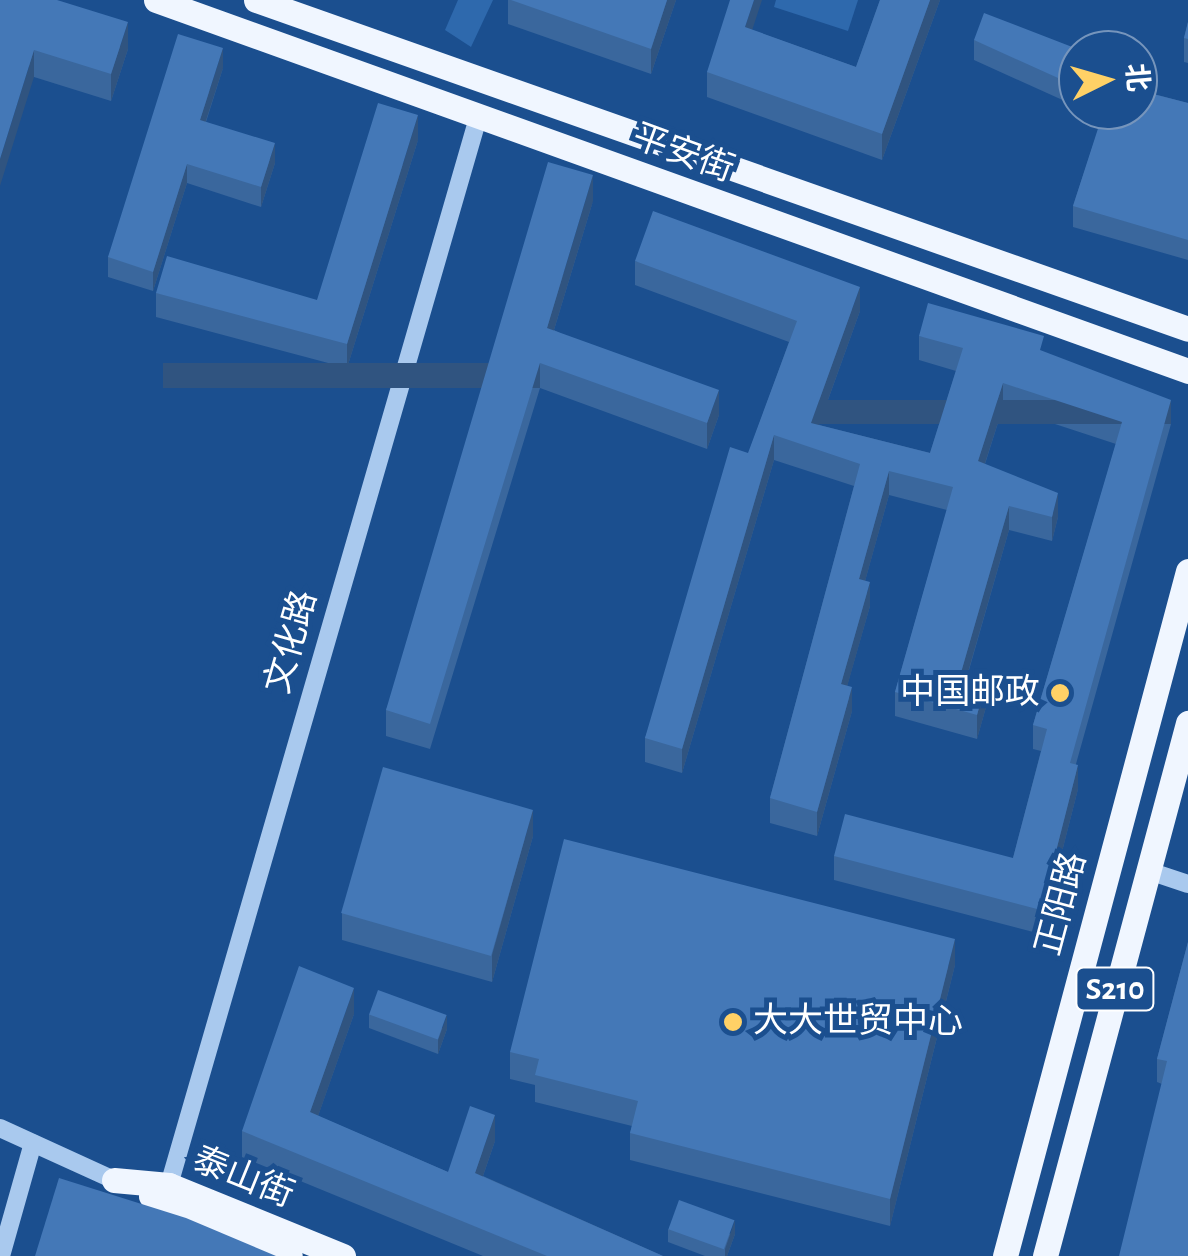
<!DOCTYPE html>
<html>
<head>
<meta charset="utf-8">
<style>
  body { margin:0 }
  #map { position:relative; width:1188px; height:1256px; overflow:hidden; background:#1b4f8f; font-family:"Alegreya Sans","Noto Sans SC",sans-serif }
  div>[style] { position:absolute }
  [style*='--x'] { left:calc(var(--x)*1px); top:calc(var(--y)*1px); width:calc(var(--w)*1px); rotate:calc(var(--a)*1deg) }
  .green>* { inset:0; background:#2e69ad }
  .minor>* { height:18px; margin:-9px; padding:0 9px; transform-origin:9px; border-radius:9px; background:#a9c9ee }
  .major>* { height:25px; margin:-12.5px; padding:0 12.5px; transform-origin:12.5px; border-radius:12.5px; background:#f0f6ff }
  .wall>* { inset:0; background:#3a679d }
  .shaded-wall>* { inset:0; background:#305480; transform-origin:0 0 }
  .building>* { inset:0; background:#4478b7; transform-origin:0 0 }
  .dots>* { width:28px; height:28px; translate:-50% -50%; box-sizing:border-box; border:5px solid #1b4f8f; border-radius:50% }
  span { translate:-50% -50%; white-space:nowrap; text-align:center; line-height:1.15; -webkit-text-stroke:10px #1b4f8f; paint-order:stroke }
  .shield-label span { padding:2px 8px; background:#1b4f8f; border:2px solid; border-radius:8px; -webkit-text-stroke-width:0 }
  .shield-label { font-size:32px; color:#fff; font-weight:700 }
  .street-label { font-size:35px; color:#fff }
  .poi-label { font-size:35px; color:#fff }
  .right { translate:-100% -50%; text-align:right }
  .left { translate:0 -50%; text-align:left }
  .north { position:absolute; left:1058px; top:30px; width:100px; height:100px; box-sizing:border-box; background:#1b4f8f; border:2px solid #7695bc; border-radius:50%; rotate:85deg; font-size:28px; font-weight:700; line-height:40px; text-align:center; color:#fff }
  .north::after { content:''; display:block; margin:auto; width:35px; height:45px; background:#ffd166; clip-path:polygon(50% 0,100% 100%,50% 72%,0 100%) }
</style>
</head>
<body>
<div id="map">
  <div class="green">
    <div style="clip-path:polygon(458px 0,493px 0,471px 47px,445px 30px)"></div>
    <div style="clip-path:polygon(776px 0,858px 0,848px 31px,774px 7px)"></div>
  </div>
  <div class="minor">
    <div style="--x:1146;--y:870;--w:44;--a:18.4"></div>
    <div style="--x:0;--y:1128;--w:125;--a:24.5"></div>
    <div style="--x:169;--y:1185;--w:1111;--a:-73.85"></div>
    <div style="--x:1;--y:1256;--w:117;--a:-74.2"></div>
  </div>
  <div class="major">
    <div style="--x:156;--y:0;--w:1097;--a:19.77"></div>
    <div style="--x:256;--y:0;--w:988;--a:19.44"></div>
    <div style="--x:114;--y:1180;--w:55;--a:5.2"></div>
    <div style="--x:169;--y:1185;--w:188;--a:22.2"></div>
    <div style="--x:151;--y:1196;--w:151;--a:23.3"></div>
    <div style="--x:1005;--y:1256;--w:709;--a:-75.04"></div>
    <div style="--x:1045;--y:1256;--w:552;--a:-74.98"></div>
  </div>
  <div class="wall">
    <div style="clip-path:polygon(0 0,128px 49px,111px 101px,34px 77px)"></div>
    <div style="clip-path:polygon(508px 0,676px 0,651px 74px,508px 24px)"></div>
    <div style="clip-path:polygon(880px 0,940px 0,882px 160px,707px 97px,707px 72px,752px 30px,856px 67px)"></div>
    <div style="clip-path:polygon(1188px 22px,1188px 63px,1184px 62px,1184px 38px)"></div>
    <div style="clip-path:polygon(974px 40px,1078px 50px,1078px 107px,974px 60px)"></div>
    <div style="clip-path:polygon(223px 68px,206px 122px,275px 163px,261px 207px,187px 183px,153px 291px,108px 277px,108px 257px)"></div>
    <div style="clip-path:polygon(1150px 93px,1188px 103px,1188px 260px,1073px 227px,1073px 206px,1102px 118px,1084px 110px,1138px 110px)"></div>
    <div style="clip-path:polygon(418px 140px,347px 368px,156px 317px,156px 293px,317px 300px)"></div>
    <div style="clip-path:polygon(593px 201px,554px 330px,719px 415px,707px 449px,540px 388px,430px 749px,386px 736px,386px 710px)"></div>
    <div style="clip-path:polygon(635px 261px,860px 311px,819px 425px,930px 453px,956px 371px,919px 360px,919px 336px,1044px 352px,1171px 424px,1076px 764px,1078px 789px,1041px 934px,834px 880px,834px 856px,1013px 858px,1041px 751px,1033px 749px,1033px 725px,1116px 444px,1003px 407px,985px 464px,1058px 517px,1052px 541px,1009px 530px,967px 677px,986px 707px,977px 739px,895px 716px,895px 692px,947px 510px,889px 495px,865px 581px,870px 606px,847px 686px,852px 711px,817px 836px,770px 823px,770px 798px,854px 486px,774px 460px,682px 773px,645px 762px,645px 738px,789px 342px,635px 285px)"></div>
    <div style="clip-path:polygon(533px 836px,492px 982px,342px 940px,342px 913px)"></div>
    <div style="clip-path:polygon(1188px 942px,1188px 1256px,1162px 1084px,1157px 1082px,1157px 1059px)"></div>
    <div style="clip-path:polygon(955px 965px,890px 1226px,630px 1160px,630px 1133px,632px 1126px,535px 1102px,535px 1085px,510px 1079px,510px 1052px)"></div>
    <div style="clip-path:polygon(354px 1014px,318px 1116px,448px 1172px,495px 1141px,483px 1176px,663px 1256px,483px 1256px,242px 1157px,242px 1131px)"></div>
    <div style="clip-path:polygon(369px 1014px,447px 1029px,438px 1054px,369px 1028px)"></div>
    <div style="clip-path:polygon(668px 1229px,735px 1234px,727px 1256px,705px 1256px,668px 1242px)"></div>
  </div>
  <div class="shaded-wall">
    <div style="clip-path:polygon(667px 0,676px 0,651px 74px,651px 49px)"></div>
    <div style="clip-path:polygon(754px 0,762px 0,745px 52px,745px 27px)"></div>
    <div style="clip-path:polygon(930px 0,940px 0,882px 160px,882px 134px)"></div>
    <div style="clip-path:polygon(128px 22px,128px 49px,111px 101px,111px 74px)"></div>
    <div style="clip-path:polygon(223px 48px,223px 68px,200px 139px,200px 120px)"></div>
    <div style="clip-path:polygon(34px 50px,34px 77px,0 186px,0 159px)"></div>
    <div style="clip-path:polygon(418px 115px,418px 140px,347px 368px,347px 344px)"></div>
    <div style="clip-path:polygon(275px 143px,275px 163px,261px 207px,261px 187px)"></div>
    <div style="clip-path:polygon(187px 164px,187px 183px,153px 291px,153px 272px)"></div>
    <div style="clip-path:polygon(593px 175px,593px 201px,547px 353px,547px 328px)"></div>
    <div style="clip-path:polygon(860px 287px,860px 311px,811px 447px,811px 423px)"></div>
    <div style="left:540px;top:363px;width:25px;height:377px;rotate:90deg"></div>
    <div style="clip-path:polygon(1003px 383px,1003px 407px,978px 485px,978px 461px)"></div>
    <div style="clip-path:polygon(719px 390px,719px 415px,707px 449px,707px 423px)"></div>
    <div style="left:1171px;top:400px;width:24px;height:377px;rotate:90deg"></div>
    <div style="clip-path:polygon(774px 435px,774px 460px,682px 773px,682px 749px)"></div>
    <div style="clip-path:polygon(889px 471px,889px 495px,859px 603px,859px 579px)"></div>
    <div style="clip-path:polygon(1058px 493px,1058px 517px,1052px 541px,1052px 517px)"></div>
    <div style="clip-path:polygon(1009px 506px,1009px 530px,960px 700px,960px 676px)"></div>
    <div style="clip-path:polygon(870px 582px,870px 606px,841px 708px,841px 684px)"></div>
    <div style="clip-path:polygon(986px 683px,986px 707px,977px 739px,977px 715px)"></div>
    <div style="clip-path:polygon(852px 687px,852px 711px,817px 836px,817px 812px)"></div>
    <div style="clip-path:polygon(1078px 765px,1078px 789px,1041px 934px,1041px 910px)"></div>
    <div style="clip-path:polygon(533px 809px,533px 836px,492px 982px,492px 955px)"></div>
    <div style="clip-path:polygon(955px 939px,955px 965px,890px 1226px,890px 1199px)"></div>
    <div style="clip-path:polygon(354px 988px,354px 1014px,310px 1139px,310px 1112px)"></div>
    <div style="clip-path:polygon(447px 1015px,447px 1029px,438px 1054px,438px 1040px)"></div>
    <div style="clip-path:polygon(495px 1115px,495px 1141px,475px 1199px,475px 1173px)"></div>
    <div style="clip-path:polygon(735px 1220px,735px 1234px,727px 1256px,725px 1256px,725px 1249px)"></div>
  </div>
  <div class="building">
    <div style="clip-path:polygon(0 0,57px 0,128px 22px,111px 74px,34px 50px,0 159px)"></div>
    <div style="clip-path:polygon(511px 0,667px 0,651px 49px)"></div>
    <div style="clip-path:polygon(730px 0,754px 0,745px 27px,856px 67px,880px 0,930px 0,882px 134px,707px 72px)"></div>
    <div style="clip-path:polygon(984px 13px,1080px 50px,1078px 50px,1078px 87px,974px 40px)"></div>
    <div style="clip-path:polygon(1188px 22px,1188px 39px,1184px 38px)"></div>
    <div style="clip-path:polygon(178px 34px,223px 48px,200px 120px,275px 143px,261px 187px,187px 164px,153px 272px,108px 257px)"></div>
    <div style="clip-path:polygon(1138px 72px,1150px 77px,1145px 92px,1188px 103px,1188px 240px,1073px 206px,1104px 110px,1138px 110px)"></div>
    <div style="clip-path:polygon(378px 103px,418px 115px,347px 344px,156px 293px,167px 256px,317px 300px)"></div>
    <div style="clip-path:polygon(548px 162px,593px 175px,547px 328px,719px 390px,707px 423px,540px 363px,430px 724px,386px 710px)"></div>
    <div style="clip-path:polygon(653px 211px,860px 287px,811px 423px,930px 453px,963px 348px,919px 336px,928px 303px,1044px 336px,1040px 350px,1171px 400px,1070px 763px,1078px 765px,1041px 910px,834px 856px,845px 814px,1013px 858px,1047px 729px,1033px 725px,1122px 422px,1003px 383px,978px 461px,1058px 493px,1052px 517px,1009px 506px,960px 676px,986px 683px,977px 715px,895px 692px,953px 487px,889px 471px,859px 579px,870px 582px,841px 684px,852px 687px,817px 812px,770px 798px,860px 464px,774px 435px,682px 749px,645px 738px,730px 447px,748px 453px,797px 321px,635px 261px)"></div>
    <div style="left:383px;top:767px;width:156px;height:152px;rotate:16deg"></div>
    <div style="clip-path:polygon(564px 839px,955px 939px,890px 1199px,630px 1133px,638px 1101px,535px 1075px,539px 1059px,510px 1052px)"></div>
    <div style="clip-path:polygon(1188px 942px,1188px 1256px,1119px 1256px,1167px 1061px,1157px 1059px)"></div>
    <div style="clip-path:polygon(299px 966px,354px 988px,310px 1112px,448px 1172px,470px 1106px,495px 1115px,475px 1173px,663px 1256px,547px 1256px,242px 1131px)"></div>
    <div style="left:378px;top:990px;width:73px;height:26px;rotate:20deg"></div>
    <div style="clip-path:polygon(59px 1178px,186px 1218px,276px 1256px,35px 1256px)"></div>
    <div style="left:679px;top:1200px;width:59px;height:31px;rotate:20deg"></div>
  </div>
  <div class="dots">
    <div style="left:1060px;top:693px;background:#ffd166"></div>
    <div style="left:733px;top:1022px;background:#ffd166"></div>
  </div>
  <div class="shield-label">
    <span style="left:1115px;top:989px">S210</span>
  </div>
  <div class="street-label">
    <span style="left:683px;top:154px;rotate:20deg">平安街</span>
    <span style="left:292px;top:642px;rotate:-74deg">文化路</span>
    <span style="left:1062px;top:904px;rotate:-75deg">正阳路</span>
    <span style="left:243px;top:1178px;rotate:22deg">泰山街</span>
  </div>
  <div class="poi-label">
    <span class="right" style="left:1040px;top:693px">中国邮政</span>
    <span class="left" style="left:753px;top:1022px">大大世贸中心</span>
  </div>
  <div class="north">北</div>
</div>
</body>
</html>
